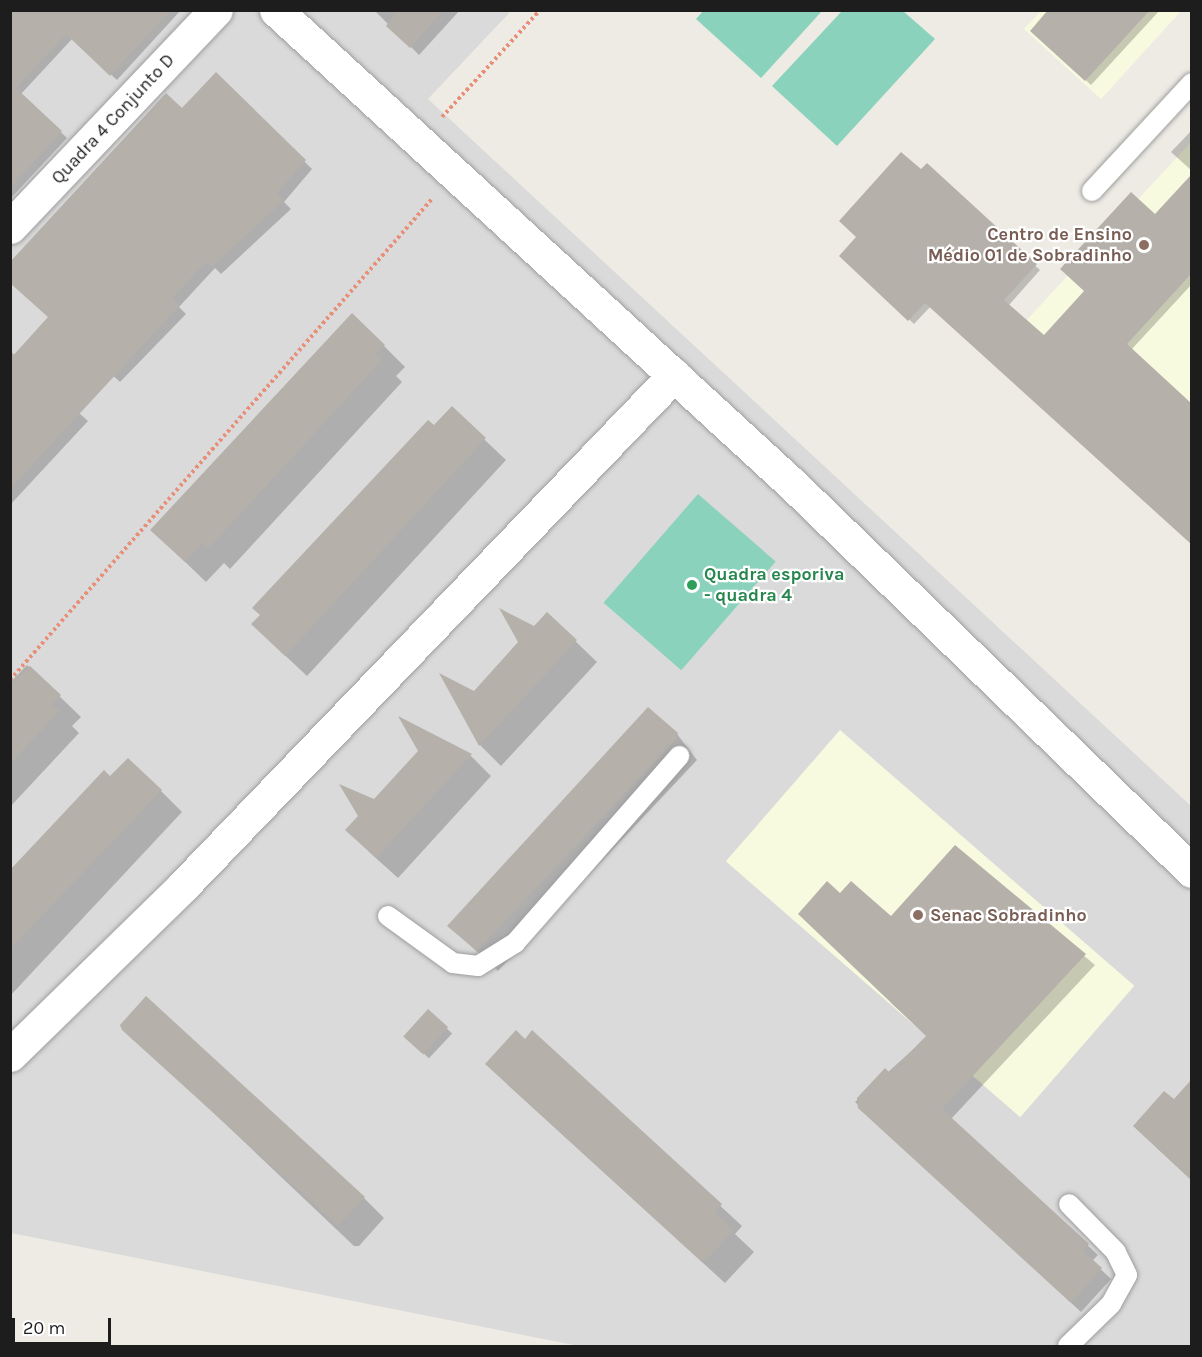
<!DOCTYPE html>
<html>
<head>
<meta charset="utf-8">
<style>
  body { margin:0 }
  #map { position:relative; width:1202px; height:1357px; overflow:hidden; background:#edebe4; font-family:Karla,sans-serif }
  div>[style] { position:absolute }
  [style*='--x'] { left:calc(var(--x)*1px); top:calc(var(--y)*1px); width:calc(var(--w)*1px); rotate:calc(var(--a)*1deg) }
  .residential>* { inset:0; background:#dbdada }
  .education>* { inset:0; background:#f8fadf; transform-origin:0 0 }
  .pitch>* { inset:0; background:#8bd2bd; transform-origin:0 0 }
  .shadow>* { inset:0; background:#0003; transform-origin:0 0 }
  .building>* { inset:0; background:#b5b0aa; transform-origin:0 0 }
  .path>* { height:4px; margin-top:-2px; transform-origin:0; background:repeating-linear-gradient(90deg,#e88f7a 0 3px,transparent 0 6px) }
  .roads { filter:drop-shadow(0 0 2px #9e9e9e) drop-shadow(0 0 2px #9e9e9e) }
  .lane>* { height:20px; margin:-10px; padding:0 10px; transform-origin:10px; border-radius:10px; background:#fff }
  .street>* { height:33px; margin:-16.5px; padding:0 16.5px; transform-origin:16.5px; border-radius:16.5px; background:#fff }
  .dots>* { width:16px; height:16px; translate:-50% -50%; box-sizing:border-box; border:3px solid #fff; border-radius:50% }
  span { translate:-50% -50%; white-space:nowrap; text-align:center; line-height:1.15; -webkit-text-stroke:4.5px #fff; paint-order:stroke }
  .street-label { font-size:18px; color:#1d1d1d }
  .education-label { font-size:18px; color:#785e54; font-weight:700 }
  .right { translate:-100% -50%; text-align:right }
  .left { translate:0 -50%; text-align:left }
  .leisure-label { font-size:18px; color:#27864d; font-weight:700 }
  .frame { position:absolute; inset:0; border:12px solid #1d1d1d; pointer-events:none }
  .scale { position:absolute; left:12px; top:1318px; width:99px; height:27px; box-sizing:border-box; border:3px solid #1d1d1d; border-top:0; padding-left:8px; font-size:18px; line-height:21px; white-space:nowrap; color:#1d1d1d; -webkit-text-stroke:4px #fff; paint-order:stroke }
</style>
</head>
<body>
<div id="map">
  <div class="residential">
    <div style="clip-path:polygon(10px 11px,511px 11px,428px 99px,1191px 806px,1191px 1346px,579px 1346px,11px 1233px)"></div>
  </div>
  <div class="education">
    <div style="clip-path:polygon(1041px 11px,1181px 11px,1101px 99px,1024px 29px)"></div>
    <div style="clip-path:polygon(1191px 142px,1191px 524px,1001px 348px)"></div>
    <div style="left:840px;top:730px;width:390px;height:174px;rotate:41deg"></div>
  </div>
  <div class="pitch">
    <div style="clip-path:polygon(704px 10px,822px 10px,822px 11px,761px 78px,696px 19px)"></div>
    <div style="clip-path:polygon(842px 11px,903px 11px,935px 39px,837px 146px,772px 86px)"></div>
    <div style="left:698px;top:494px;width:103px;height:144px;rotate:41deg"></div>
  </div>
  <div class="shadow">
    <div style="clip-path:polygon(10px 10px,181px 10px,117px 80px,72px 39px,21px 94px,67px 138px,10px 199px)"></div>
    <div style="clip-path:polygon(374px 10px,460px 10px,419px 55px)"></div>
    <div style="clip-path:polygon(1050px 10px,1160px 10px,1091px 85px,1037px 35px)"></div>
    <div style="clip-path:polygon(216px 74px,312px 169px,284px 202px,291px 209px,221px 274px,215px 268px,179px 307px,186px 314px,120px 382px,10px 282px)"></div>
    <div style="clip-path:polygon(1192px 130px,1192px 171px,1171px 152px)"></div>
    <div style="clip-path:polygon(927px 165px,1040px 270px,1009px 305px,1044px 338px,1192px 177px,1192px 284px,1131px 350px,1192px 405px,1192px 543px,931px 306px,914px 324px,842px 256px)"></div>
    <div style="clip-path:polygon(384px 346px,405px 367px,396px 376px,402px 382px,230px 569px,224px 563px,206px 582px,152px 530px)"></div>
    <div style="clip-path:polygon(10px 351px,88px 421px,10px 505px)"></div>
    <div style="clip-path:polygon(452px 409px,506px 460px,307px 676px,274px 645px)"></div>
    <div style="clip-path:polygon(547px 614px,597px 662px,501px 766px,480px 745px,442px 676px,474px 693px)"></div>
    <div style="clip-path:polygon(27px 665px,81px 717px,72px 726px,79px 733px,10px 807px,10px 683px)"></div>
    <div style="clip-path:polygon(402px 720px,471px 756px,491px 776px,398px 878px,368px 851px,374px 801px,420px 751px)"></div>
    <div style="clip-path:polygon(677px 734px,697px 760px,498px 971px,449px 926px)"></div>
    <div style="clip-path:polygon(110px 779px,161px 791px,182px 812px,10px 996px,10px 872px)"></div>
    <div style="clip-path:polygon(955px 847px,1095px 965px,951px 1119px,1098px 1255px,1092px 1261px,1111px 1279px,1081px 1312px,855px 1102px,928px 1036px,891px 1003px,840px 895px,891px 918px)"></div>
    <div style="left:428px;top:1011px;width:33px;height:34px;rotate:43deg"></div>
    <div style="clip-path:polygon(533px 1032px,742px 1226px,735px 1234px,754px 1252px,725px 1283px,508px 1085px)"></div>
    <div style="clip-path:polygon(143px 1046px,364px 1198px,384px 1218px,359px 1246px,354px 1246px)"></div>
    <div style="clip-path:polygon(1179px 1095px,1192px 1107px,1192px 1180px,1156px 1147px)"></div>
  </div>
  <div class="building">
    <div style="clip-path:polygon(11px 10px,171px 10px,110px 76px,66px 34px,16px 88px,62px 131px,10px 188px)"></div>
    <div style="clip-path:polygon(398px 10px,444px 10px,410px 48px,386px 26px)"></div>
    <div style="clip-path:polygon(1048px 10px,1150px 10px,1085px 81px,1030px 31px)"></div>
    <div style="clip-path:polygon(216px 72px,306px 160px,277px 193px,284px 200px,212px 267px,206px 262px,172px 298px,180px 305px,10px 489px,10px 359px,48px 317px,10px 283px,10px 262px,166px 93px,182px 108px)"></div>
    <div style="clip-path:polygon(901px 152px,921px 169px,927px 163px,1037px 264px,1004px 300px,1044px 335px,1084px 291px,1060px 269px,1131px 192px,1155px 214px,1191px 175px,1191px 274px,1127px 344px,1191px 403px,1191px 544px,925px 303px,908px 321px,839px 256px,856px 237px,839px 221px)"></div>
    <div style="clip-path:polygon(352px 313px,385px 345px,376px 354px,382px 360px,208px 549px,202px 544px,185px 562px,150px 530px)"></div>
    <div style="clip-path:polygon(452px 406px,486px 438px,285px 656px,251px 624px,260px 615px,252px 608px,428px 420px,434px 425px)"></div>
    <div style="clip-path:polygon(499px 608px,534px 626px,547px 612px,577px 640px,479px 746px,439px 673px,474px 691px,518px 642px)"></div>
    <div style="clip-path:polygon(30px 666px,61px 695px,52px 705px,59px 711px,10px 764px,10px 687px)"></div>
    <div style="clip-path:polygon(648px 707px,678px 733px,676px 739px,477px 951px,447px 926px)"></div>
    <div style="clip-path:polygon(398px 716px,472px 754px,376px 858px,345px 830px,358px 816px,339px 784px,374px 799px,418px 751px)"></div>
    <div style="clip-path:polygon(128px 758px,162px 790px,10px 949px,10px 870px,104px 770px,110px 776px)"></div>
    <div style="clip-path:polygon(955px 845px,1086px 954px,942px 1109px,1089px 1244px,1083px 1251px,1102px 1268px,1071px 1303px,858px 1108px,857px 1098px,885px 1068px,890px 1073px,926px 1036px,798px 914px,827px 881px,840px 893px,851px 881px,891px 916px)"></div>
    <div style="clip-path:polygon(146px 996px,365px 1197px,338px 1226px,122px 1030px,120px 1025px)"></div>
    <div style="left:428px;top:1009px;width:27px;height:37px;rotate:42deg"></div>
    <div style="clip-path:polygon(516px 1030px,525px 1039px,532px 1030px,722px 1204px,715px 1213px,734px 1230px,703px 1263px,485px 1064px)"></div>
    <div style="clip-path:polygon(1191px 1080px,1191px 1180px,1133px 1126px,1164px 1091px,1174px 1099px)"></div>
  </div>
  <div class="path">
    <div style="--x:442;--y:117;--w:145;--a:-47.5"></div>
    <div style="--x:10;--y:680;--w:640;--a:-48.74"></div>
  </div>
  <div class="roads">
    <div class="lane">
      <div style="--x:1092;--y:191;--w:147;--a:-47.2"></div>
      <div style="--x:388;--y:916;--w:80;--a:35.9"></div>
      <div style="--x:453;--y:963;--w:25;--a:7"></div>
      <div style="--x:478;--y:966;--w:44;--a:-31.9"></div>
      <div style="--x:515;--y:943;--w:249;--a:-48.7"></div>
      <div style="--x:1068;--y:1346;--w:60;--a:-44.3"></div>
      <div style="--x:1111;--y:1304;--w:33;--a:-61"></div>
      <div style="--x:1127;--y:1275;--w:25;--a:-116"></div>
      <div style="--x:1116;--y:1252;--w:67;--a:-134.4"></div>
    </div>
    <div class="street">
      <div style="--x:276;--y:10;--w:699;--a:42.57"></div>
      <div style="--x:791;--y:483;--w:558;--a:44.06"></div>
      <div style="--x:10;--y:227;--w:299;--a:-46.5"></div>
      <div style="--x:10;--y:1055;--w:242;--a:-44.3"></div>
      <div style="--x:183;--y:886;--w:709;--a:-46.14"></div>
    </div>
  </div>
  <div class="dots">
    <div style="left:1144px;top:245px;background:#8d6e63"></div>
    <div style="left:692px;top:585px;background:#2e9e5b"></div>
    <div style="left:918px;top:915px;background:#8d6e63"></div>
  </div>
  <div class="street-label">
    <span style="left:113px;top:119px;rotate:-47deg">Quadra 4 Conjunto D</span>
  </div>
  <div class="education-label">
    <span class="right" style="left:1132px;top:245px">Centro de Ensino<br>Médio 01 de Sobradinho</span>
    <span class="left" style="left:930px;top:915px">Senac Sobradinho</span>
  </div>
  <div class="leisure-label">
    <span class="left" style="left:704px;top:585px">Quadra esporiva<br>- quadra 4</span>
  </div>
  <div class="frame"></div>
  <div class="scale">20 m</div>
</div>
</body>
</html>
